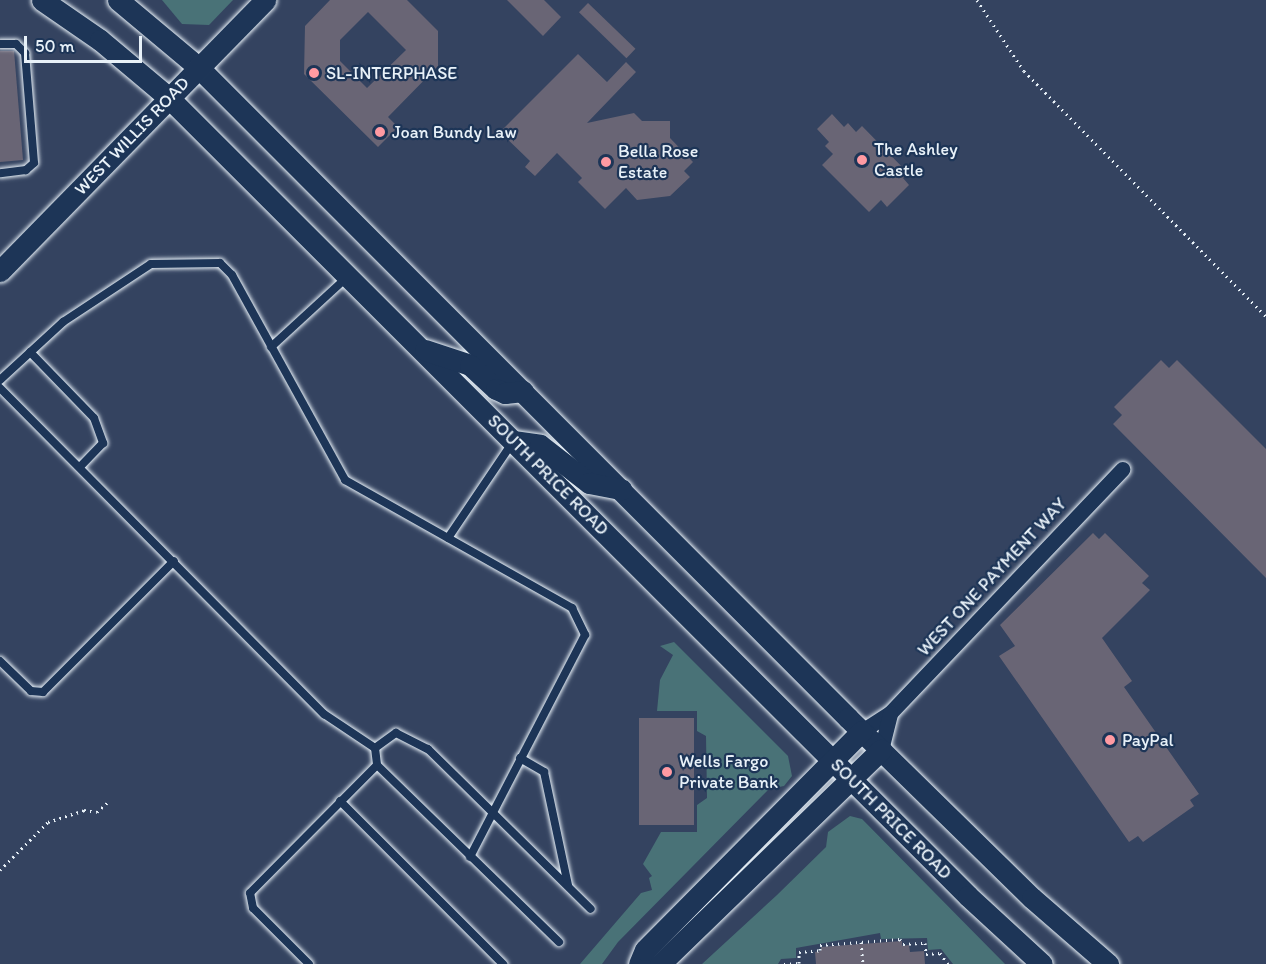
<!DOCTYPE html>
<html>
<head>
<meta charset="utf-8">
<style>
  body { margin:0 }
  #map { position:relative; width:1266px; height:964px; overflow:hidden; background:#344360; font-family:Itim,sans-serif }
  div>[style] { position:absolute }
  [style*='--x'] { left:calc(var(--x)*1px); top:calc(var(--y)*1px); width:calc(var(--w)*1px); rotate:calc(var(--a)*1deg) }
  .green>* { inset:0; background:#497277 }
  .building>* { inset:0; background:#696575; transform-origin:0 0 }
  .path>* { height:3px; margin-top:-1.5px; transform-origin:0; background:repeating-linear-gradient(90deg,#e8f1f8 0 1.5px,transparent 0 6px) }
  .roads { filter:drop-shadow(0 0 2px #e8f1f8) drop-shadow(0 0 2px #e8f1f8) }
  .lane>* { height:8px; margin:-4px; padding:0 4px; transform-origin:4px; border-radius:4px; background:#1d3557 }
  .street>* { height:15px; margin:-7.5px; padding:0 7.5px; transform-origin:7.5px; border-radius:7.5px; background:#1d3557 }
  .secondary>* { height:21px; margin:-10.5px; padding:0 10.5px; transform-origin:10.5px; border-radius:10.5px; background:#1d3557 }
  .dots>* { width:16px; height:16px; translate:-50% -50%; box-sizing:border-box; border:3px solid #1d3557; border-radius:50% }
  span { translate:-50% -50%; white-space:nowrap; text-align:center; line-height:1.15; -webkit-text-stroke:4.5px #1d3557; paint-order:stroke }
  .poi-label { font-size:18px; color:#e8f1f8 }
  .left { translate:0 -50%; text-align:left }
  .street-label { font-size:18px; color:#e8f1f8 }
  .scale { position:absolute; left:24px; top:36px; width:118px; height:27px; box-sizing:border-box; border:3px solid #e8f1f8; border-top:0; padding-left:8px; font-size:18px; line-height:21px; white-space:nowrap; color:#e8f1f8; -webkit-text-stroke:4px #1d3557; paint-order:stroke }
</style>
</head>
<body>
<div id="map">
  <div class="green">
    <div style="clip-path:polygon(162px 0,233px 0,209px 25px,182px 24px)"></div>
    <div style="clip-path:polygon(674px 642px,788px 756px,792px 776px,784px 786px,769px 789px,618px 942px,602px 964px,580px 964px,641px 893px,652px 890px,649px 878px,652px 876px,643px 864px,661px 832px,697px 832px,697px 805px,707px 798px,706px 736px,697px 731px,697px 711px,657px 711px,660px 680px,673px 655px,660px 646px)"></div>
    <div style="clip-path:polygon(850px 816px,862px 819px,1005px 964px,953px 964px,941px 949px,928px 950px,927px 938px,881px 939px,880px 933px,796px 948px,796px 958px,781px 959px,778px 964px,702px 964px,777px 895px,826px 847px,828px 832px)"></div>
  </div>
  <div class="building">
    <div style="clip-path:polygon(evenodd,330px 0,407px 0,438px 31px,438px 66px,388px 117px,398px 127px,378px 147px,304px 74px,305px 26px,330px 0,368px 12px,406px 50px,367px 88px,340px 61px,340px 40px,368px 12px)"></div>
    <div style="clip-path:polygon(507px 0,544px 0,561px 17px,543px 36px)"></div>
    <div style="left:588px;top:3px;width:66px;height:13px;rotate:44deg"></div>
    <div style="clip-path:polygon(0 51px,14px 51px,23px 160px,0 162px)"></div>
    <div style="clip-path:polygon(578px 54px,607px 82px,626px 62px,636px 72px,587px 123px,634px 113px,642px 121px,670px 121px,670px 138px,693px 162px,684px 171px,690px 177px,670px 196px,637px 200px,626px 188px,605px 209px,578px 182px,582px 178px,557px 153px,535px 176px,525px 167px,530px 161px,500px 132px)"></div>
    <div style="clip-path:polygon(832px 114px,844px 127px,848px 123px,856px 132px,862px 126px,908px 173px,903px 178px,909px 185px,887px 207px,881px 200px,869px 212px,822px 165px,833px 154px,825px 146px,829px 142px,817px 129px)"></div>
    <div style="clip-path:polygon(1161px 360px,1169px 368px,1177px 360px,1266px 449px,1266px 578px,1113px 424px,1122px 415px,1114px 407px)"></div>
    <div style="clip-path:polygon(1093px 533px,1099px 539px,1105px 533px,1149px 576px,1142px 583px,1150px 590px,1102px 638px,1132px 681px,1124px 687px,1199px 794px,1190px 800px,1194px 806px,1143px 842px,1138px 836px,1129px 842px,999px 656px,1015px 646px,1000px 625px)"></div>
    <div style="left:694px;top:718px;width:107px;height:55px;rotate:90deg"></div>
    <div style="clip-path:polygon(902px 941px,902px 946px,909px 945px,910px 952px,924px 951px,925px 964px,816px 964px,815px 952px,821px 951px,821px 947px)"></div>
  </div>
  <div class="path">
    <div style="--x:977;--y:0;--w:85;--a:56.5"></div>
    <div style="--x:1024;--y:71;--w:344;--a:45.4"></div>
    <div style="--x:0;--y:870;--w:68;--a:-45"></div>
    <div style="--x:48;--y:822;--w:38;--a:-18"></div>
    <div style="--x:84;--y:810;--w:13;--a:9"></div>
    <div style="--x:97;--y:812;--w:15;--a:-42"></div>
    <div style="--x:861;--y:942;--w:22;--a:85"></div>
    <div style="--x:784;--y:964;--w:15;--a:-4"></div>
    <div style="--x:799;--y:963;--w:11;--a:-90"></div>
    <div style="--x:799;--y:952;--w:21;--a:-5"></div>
    <div style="--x:820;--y:950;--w:5;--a:-90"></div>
    <div style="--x:820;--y:945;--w:80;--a:-4.3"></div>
    <div style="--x:900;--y:939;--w:6;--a:59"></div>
    <div style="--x:903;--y:944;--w:22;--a:-3"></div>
    <div style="--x:925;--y:943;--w:11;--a:85"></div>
    <div style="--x:926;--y:954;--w:14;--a:-4"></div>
    <div style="--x:940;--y:953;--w:14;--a:54"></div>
  </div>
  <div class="roads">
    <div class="lane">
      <div style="--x:0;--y:44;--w:16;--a:0"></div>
      <div style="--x:16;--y:44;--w:13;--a:45"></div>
      <div style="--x:25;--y:53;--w:110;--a:85.3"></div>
      <div style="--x:34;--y:163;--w:11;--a:139"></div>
      <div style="--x:26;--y:170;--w:26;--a:173"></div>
      <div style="--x:271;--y:347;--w:103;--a:-42.6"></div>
      <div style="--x:30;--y:352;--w:92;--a:45.9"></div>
      <div style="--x:94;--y:418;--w:27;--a:70"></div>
      <div style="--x:103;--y:443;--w:33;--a:134"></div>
      <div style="--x:0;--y:380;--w:86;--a:-42.6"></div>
      <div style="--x:63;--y:322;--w:105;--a:-33.4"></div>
      <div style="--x:151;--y:264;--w:69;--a:-0.8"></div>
      <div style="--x:220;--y:263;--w:17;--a:45"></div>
      <div style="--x:232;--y:275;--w:234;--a:61.1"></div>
      <div style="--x:345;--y:480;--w:261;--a:29.4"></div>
      <div style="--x:572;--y:608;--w:30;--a:64"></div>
      <div style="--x:585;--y:635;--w:250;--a:117.4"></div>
      <div style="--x:0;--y:388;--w:460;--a:45.2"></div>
      <div style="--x:324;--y:714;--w:61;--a:33.7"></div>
      <div style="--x:375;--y:748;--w:17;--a:83"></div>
      <div style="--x:377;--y:765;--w:254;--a:44.2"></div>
      <div style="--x:448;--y:538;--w:115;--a:-56"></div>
      <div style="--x:0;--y:661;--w:43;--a:44.1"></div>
      <div style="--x:31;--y:691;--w:12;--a:5"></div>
      <div style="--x:43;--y:692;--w:185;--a:-45"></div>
      <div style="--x:375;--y:748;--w:26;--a:-36"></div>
      <div style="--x:396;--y:733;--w:36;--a:27"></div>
      <div style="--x:428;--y:749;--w:228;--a:44.5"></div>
      <div style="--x:520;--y:758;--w:28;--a:30"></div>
      <div style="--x:544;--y:772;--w:116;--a:78"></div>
      <div style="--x:340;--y:801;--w:231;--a:45"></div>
      <div style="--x:309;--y:964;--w:79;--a:-135"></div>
      <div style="--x:253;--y:908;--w:15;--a:-101"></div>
      <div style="--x:250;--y:893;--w:180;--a:-45.2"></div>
    </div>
    <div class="street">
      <div style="--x:862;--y:731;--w:33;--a:-33"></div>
      <div style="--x:890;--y:713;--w:337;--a:-46.4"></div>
      <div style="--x:881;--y:750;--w:38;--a:-76"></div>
    </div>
    <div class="secondary">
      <div style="--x:42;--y:0;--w:70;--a:34.6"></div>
      <div style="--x:100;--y:40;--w:90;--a:40"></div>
      <div style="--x:169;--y:98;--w:1129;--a:44.96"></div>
      <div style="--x:968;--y:896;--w:100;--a:42.6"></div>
      <div style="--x:118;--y:0;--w:104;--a:39.9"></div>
      <div style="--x:198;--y:67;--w:920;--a:45.04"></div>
      <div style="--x:848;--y:718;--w:257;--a:44.4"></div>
      <div style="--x:1032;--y:898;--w:101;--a:41"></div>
      <div style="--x:0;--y:271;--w:379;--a:-45.6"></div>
      <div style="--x:425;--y:350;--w:47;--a:18.4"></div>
      <div style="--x:470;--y:365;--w:35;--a:43"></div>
      <div style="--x:496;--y:389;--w:10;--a:24"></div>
      <div style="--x:505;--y:393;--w:18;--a:-6"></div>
      <div style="--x:513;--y:441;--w:27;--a:8"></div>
      <div style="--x:540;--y:445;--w:62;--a:37.8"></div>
      <div style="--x:589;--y:483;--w:33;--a:11"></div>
      <div style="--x:639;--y:964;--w:15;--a:-67"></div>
      <div style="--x:645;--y:950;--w:308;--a:-45.3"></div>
      <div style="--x:660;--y:964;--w:308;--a:-44.1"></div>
    </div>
  </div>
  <div class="dots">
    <div style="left:314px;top:73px;background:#ff9aa2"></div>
    <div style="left:380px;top:132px;background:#ff9aa2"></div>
    <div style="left:862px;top:160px;background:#ff9aa2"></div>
    <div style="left:606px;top:162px;background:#ff9aa2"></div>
    <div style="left:1110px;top:740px;background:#ff9aa2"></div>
    <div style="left:667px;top:772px;background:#ff9aa2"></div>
  </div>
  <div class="poi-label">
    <span class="left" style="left:326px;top:73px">SL-INTERPHASE</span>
    <span class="left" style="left:392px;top:132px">Joan Bundy Law</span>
    <span class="left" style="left:874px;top:160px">The Ashley<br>Castle</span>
    <span class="left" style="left:618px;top:162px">Bella Rose<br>Estate</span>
    <span class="left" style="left:1122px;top:740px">PayPal</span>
    <span class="left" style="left:679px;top:772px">Wells Fargo<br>Private Bank</span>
  </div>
  <div class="street-label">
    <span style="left:132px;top:136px;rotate:-46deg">WEST WILLIS ROAD</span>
    <span style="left:548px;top:475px;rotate:45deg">SOUTH PRICE ROAD</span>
    <span style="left:992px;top:577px;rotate:-47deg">WEST ONE PAYMENT WAY</span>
    <span style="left:891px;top:819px;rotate:45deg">SOUTH PRICE ROAD</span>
  </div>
  <div class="scale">50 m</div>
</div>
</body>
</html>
